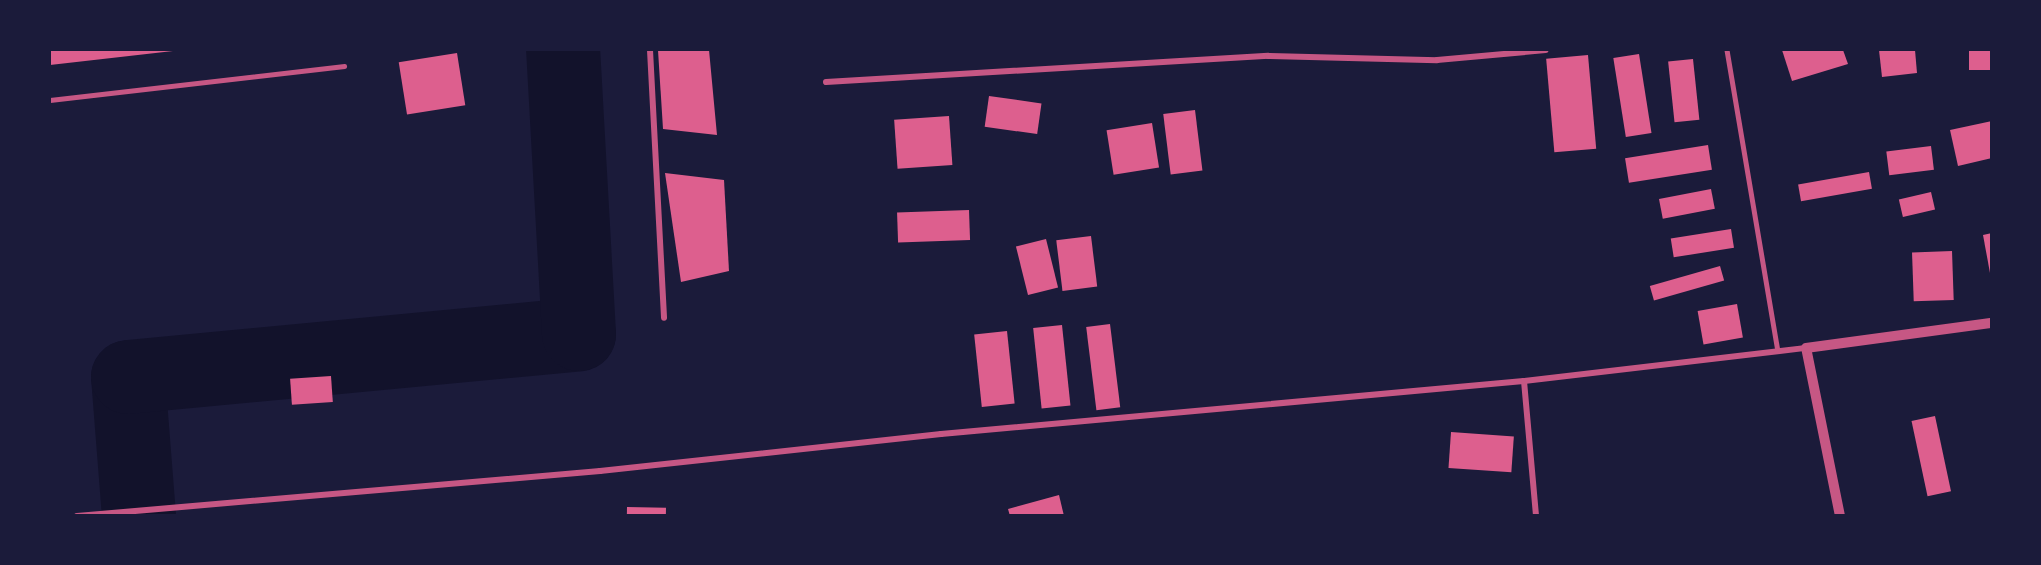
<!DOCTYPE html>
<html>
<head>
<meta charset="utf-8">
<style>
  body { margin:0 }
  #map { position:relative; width:2041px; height:565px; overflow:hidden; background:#1b1b3a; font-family:"Exo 2",sans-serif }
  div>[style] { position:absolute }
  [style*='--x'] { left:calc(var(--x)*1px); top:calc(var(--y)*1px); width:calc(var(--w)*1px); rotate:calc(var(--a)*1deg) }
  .river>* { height:74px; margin:-37px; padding:0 37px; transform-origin:37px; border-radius:37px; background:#12122b }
  .building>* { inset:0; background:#dd5f8e; transform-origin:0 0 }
  .service>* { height:4.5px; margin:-2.25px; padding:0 2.25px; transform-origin:2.25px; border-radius:2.25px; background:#c65784 }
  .minor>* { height:6px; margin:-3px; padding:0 3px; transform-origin:3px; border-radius:3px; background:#c65784 }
  .tertiary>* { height:10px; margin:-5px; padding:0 5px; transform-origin:5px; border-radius:5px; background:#c65784 }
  span { translate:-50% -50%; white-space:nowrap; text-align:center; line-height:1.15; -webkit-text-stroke:6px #1b1b3a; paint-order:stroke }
  .frame { position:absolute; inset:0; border:51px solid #1b1b3a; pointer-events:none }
</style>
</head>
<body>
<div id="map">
  <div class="river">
    <div style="--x:139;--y:516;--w:139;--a:-94.5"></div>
    <div style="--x:128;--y:377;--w:453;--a:-5.4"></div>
    <div style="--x:579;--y:334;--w:284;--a:-93.2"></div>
  </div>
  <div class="building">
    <div style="clip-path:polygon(50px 50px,173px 50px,173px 51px,50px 65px)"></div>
    <div style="clip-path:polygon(658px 50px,709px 50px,717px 135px,663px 129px)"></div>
    <div style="clip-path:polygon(1782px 50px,1843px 50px,1848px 64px,1792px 81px)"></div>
    <div style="clip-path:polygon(1879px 50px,1915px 50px,1917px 73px,1882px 77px)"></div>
    <div style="left:1969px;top:50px;width:21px;height:20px"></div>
    <div style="left:457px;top:53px;width:53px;height:59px;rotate:81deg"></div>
    <div style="left:1639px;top:54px;width:80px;height:26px;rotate:81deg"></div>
    <div style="left:1588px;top:55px;width:94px;height:42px;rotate:85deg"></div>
    <div style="left:1693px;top:59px;width:61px;height:25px;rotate:84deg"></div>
    <div style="left:989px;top:96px;width:53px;height:31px;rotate:8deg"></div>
    <div style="left:1195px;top:110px;width:61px;height:32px;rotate:83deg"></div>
    <div style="left:949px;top:116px;width:49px;height:55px;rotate:86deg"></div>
    <div style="clip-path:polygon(1992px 121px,1992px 158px,1958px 166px,1950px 130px)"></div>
    <div style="left:1152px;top:123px;width:45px;height:46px;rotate:81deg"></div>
    <div style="left:1708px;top:145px;width:25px;height:84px;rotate:81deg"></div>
    <div style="left:1931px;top:146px;width:24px;height:45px;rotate:83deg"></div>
    <div style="left:1869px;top:172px;width:17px;height:72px;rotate:80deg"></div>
    <div style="clip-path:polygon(665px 173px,724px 180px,729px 271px,681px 282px)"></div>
    <div style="left:1711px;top:189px;width:20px;height:53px;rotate:79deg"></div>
    <div style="left:1931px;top:192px;width:18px;height:33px;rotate:77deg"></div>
    <div style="left:969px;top:210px;width:30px;height:72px;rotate:88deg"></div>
    <div style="left:1731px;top:229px;width:19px;height:61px;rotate:81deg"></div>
    <div style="clip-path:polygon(1992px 233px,1992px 273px,1990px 273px,1983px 235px)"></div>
    <div style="left:1091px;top:236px;width:51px;height:35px;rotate:83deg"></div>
    <div style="left:1046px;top:239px;width:50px;height:31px;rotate:76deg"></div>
    <div style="left:1952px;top:251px;width:49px;height:40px;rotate:88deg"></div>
    <div style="left:1720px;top:266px;width:15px;height:73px;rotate:74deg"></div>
    <div style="left:1737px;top:304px;width:34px;height:40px;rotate:80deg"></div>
    <div style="left:1110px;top:324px;width:84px;height:24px;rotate:83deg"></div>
    <div style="left:1062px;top:325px;width:81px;height:29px;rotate:84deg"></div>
    <div style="left:1007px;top:331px;width:73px;height:33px;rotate:84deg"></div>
    <div style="left:331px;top:376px;width:26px;height:41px;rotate:86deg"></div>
    <div style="left:1935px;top:416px;width:77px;height:24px;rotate:78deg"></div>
    <div style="left:1451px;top:432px;width:63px;height:36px;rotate:4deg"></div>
    <div style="clip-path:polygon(1059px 495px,1064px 516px,1010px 516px,1008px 509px)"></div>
    <div style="left:627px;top:507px;width:39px;height:9px;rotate:1deg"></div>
  </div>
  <div class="service">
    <div style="--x:1727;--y:50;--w:305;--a:80.4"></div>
    <div style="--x:50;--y:100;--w:296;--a:-6.6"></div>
  </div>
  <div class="minor">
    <div style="--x:650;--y:50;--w:268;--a:87"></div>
    <div style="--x:826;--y:82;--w:443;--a:-3.4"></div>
    <div style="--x:1268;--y:56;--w:169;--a:1.4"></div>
    <div style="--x:1437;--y:60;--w:109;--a:-5.2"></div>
    <div style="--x:1524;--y:381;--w:136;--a:84.9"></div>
    <div style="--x:77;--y:516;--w:525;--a:-4.92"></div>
    <div style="--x:600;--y:471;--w:343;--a:-6.2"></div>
    <div style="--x:941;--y:434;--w:585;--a:-5.19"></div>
    <div style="--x:1524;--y:381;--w:284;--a:-6.7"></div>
  </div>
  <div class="tertiary">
    <div style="--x:1840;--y:516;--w:171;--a:-101.4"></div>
    <div style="--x:1806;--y:348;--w:188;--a:-7.7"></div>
  </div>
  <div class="frame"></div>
</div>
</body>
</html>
